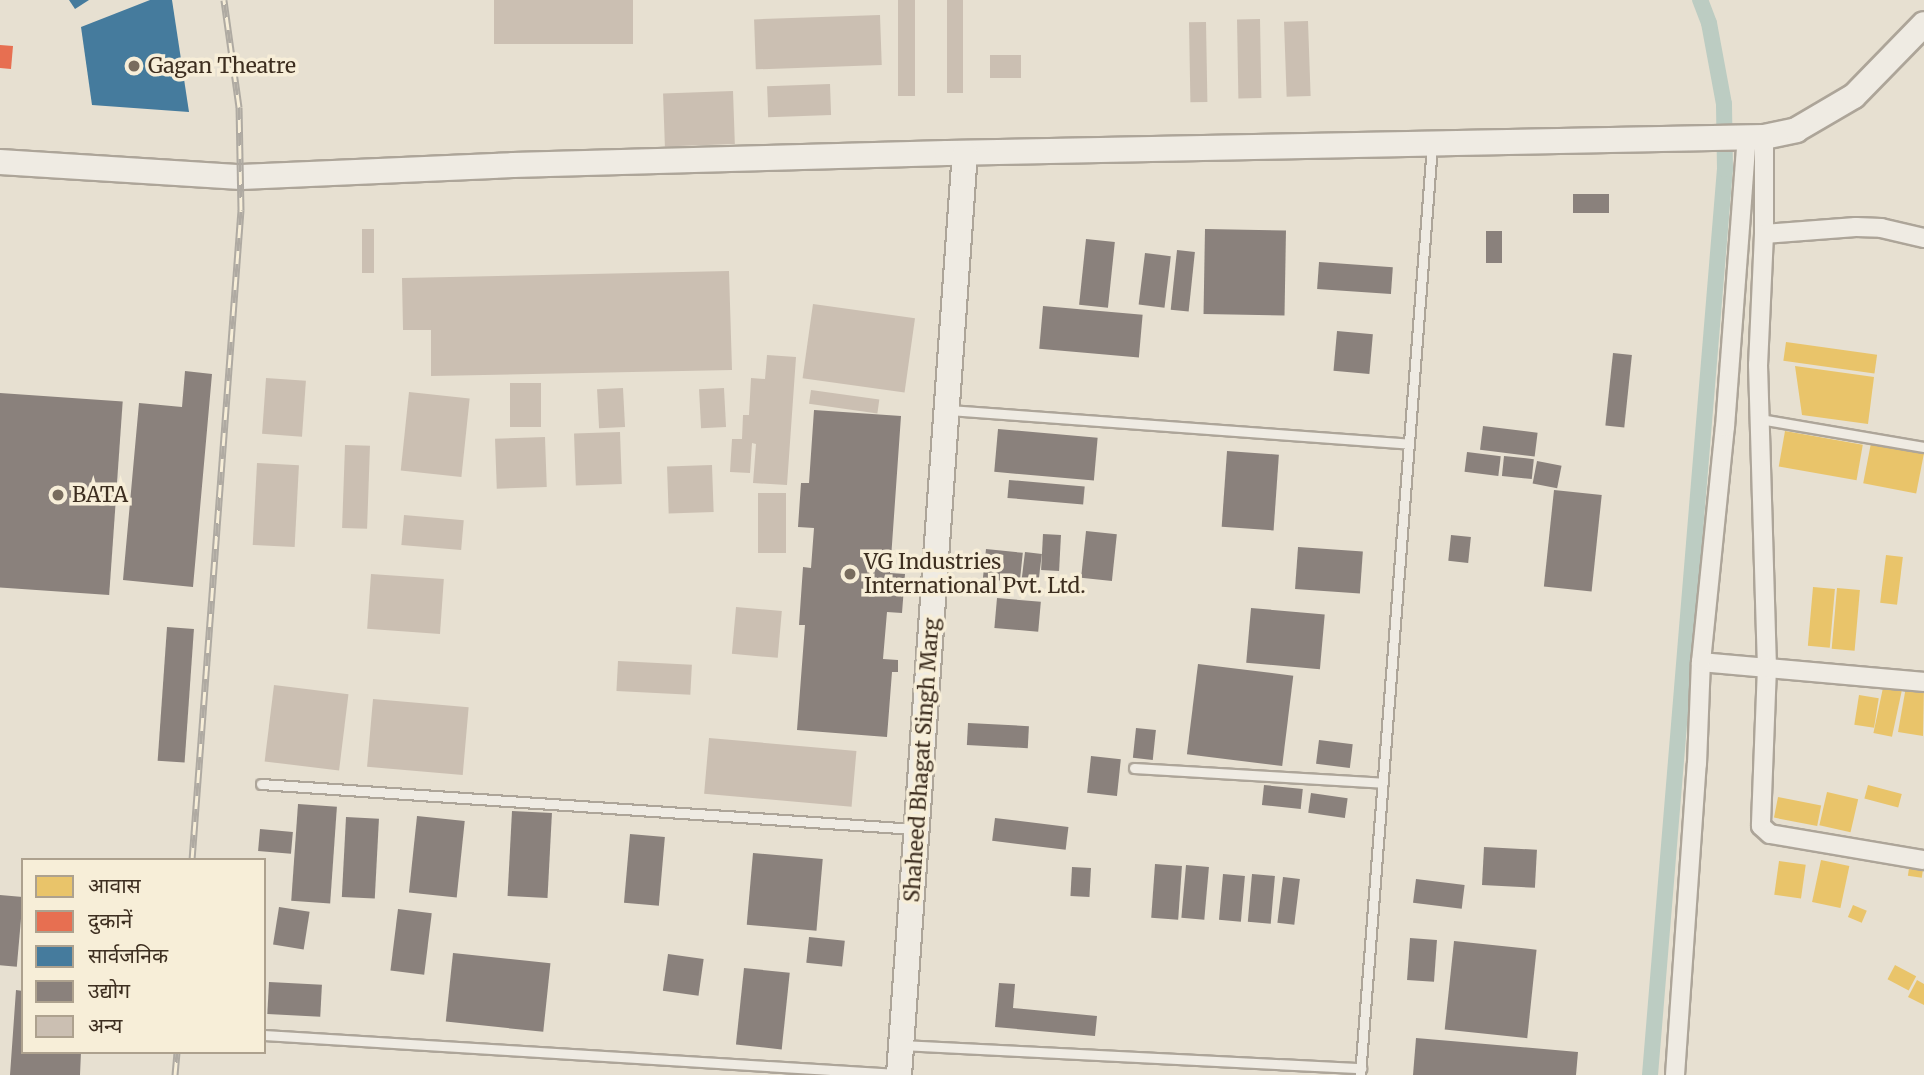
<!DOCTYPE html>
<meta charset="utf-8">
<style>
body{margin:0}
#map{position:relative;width:1924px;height:1075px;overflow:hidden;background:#e7e0d1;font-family:Merriweather,"Noto Sans Devanagari",serif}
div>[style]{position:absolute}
.homes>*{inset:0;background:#e9c46a;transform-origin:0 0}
.shops>*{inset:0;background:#e76f51}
.public>*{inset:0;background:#457b9d}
.industry>*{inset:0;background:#8a817c;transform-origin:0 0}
.canal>*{height:16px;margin:-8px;padding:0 8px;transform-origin:8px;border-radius:8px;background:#bcccc2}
.building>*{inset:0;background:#cbbfb2;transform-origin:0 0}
.roads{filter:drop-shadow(2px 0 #ada599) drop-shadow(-2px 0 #ada599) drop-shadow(0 2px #ada599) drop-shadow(0 -2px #ada599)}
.lane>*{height:9px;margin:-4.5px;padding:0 4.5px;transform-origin:4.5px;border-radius:4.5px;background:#efebe3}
.street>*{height:18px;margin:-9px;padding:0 9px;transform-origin:9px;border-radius:9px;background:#efebe3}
.secondary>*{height:24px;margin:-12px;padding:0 12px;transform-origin:12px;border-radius:12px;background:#efebe3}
.rail>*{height:7px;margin-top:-3.5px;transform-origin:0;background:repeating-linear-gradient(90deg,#f7eed8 0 13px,#afaaa2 0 26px);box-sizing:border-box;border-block:2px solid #afaaa2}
.dots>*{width:19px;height:19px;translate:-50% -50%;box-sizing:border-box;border:4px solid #f7eed8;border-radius:50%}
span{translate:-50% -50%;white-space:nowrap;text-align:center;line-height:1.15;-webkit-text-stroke:7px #f7eed8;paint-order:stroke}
.poi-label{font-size:21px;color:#3d2e20}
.left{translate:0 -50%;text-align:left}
.street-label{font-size:21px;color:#3d2e20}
.legend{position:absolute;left:21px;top:858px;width:245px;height:196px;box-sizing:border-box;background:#f7eed8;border:2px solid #ada18e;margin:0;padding:9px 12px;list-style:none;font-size:21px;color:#3d2e20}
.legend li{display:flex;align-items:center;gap:14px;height:35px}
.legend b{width:35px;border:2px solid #ada18e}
</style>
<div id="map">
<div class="homes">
<i style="left:1786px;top:342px;width:92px;height:19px;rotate:8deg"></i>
<i style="clip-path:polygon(1795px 366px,1874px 377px,1868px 424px,1802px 415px)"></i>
<i style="left:1785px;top:431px;width:79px;height:36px;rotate:10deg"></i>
<i style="left:1871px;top:443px;width:54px;height:41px;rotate:11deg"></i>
<i style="left:1886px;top:555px;width:17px;height:48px;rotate:7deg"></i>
<i style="left:1813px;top:587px;width:22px;height:59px;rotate:5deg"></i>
<i style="left:1837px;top:588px;width:23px;height:61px;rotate:5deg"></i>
<i style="clip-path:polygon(1907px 681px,1924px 684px,1923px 736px,1898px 732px)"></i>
<i style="left:1884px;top:683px;width:19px;height:51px;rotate:12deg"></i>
<i style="left:1859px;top:695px;width:20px;height:30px;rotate:9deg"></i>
<i style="left:1868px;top:785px;width:35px;height:14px;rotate:15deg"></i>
<i style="left:1827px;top:792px;width:32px;height:34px;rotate:13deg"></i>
<i style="left:1778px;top:797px;width:44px;height:21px;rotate:11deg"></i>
<i style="left:1821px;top:860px;width:29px;height:43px;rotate:12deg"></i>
<i style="left:1779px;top:861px;width:27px;height:34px;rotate:8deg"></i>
<i style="left:1910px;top:861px;width:14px;height:15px;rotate:8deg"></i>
<i style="left:1853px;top:905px;width:15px;height:13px;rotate:23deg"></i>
<i style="left:1895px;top:965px;width:24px;height:16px;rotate:28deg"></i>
<i style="clip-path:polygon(1917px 980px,1924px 984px,1924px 1005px,1908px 997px)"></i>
</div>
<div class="shops">
<i style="clip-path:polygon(0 45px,13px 46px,11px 69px,0 68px)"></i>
</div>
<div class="public">
<i style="clip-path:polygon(69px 0,89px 0,75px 9px)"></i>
<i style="clip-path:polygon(150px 0,172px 0,189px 112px,92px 105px,81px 27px)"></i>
</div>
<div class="industry">
<i style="left:1609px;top:194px;width:19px;height:36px;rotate:90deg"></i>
<i style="left:1205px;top:229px;width:81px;height:85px;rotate:1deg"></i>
<i style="left:1486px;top:231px;width:16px;height:32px"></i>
<i style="left:1086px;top:239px;width:29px;height:66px;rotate:6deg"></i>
<i style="left:1177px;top:250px;width:18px;height:60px;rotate:6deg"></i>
<i style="left:1145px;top:253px;width:26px;height:52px;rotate:7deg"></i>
<i style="left:1319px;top:262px;width:74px;height:27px;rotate:4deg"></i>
<i style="left:1043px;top:306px;width:100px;height:43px;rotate:5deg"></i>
<i style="left:1337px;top:331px;width:36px;height:40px;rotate:5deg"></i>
<i style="left:1613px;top:353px;width:19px;height:73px;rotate:6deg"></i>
<i style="clip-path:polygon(185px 371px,212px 374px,193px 587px,123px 580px,139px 403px,182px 407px)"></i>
<i style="left:0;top:393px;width:123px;height:194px;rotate:4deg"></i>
<i style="clip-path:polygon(814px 410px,901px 416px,890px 573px,905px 574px,902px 613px,887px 612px,883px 659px,898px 660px,898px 672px,892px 672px,887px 737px,797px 730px,805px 625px,799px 625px,803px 567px,811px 568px,814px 528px,798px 527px,801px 483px,809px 483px)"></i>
<i style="left:1483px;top:426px;width:55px;height:24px;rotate:7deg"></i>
<i style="left:998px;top:429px;width:100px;height:43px;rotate:5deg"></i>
<i style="left:1227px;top:451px;width:52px;height:76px;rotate:4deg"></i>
<i style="left:1467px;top:452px;width:34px;height:20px;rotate:7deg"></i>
<i style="left:1504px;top:456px;width:30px;height:20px;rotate:6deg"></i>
<i style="left:1537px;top:461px;width:25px;height:23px;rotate:11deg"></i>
<i style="left:1009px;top:480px;width:76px;height:18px;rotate:5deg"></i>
<i style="left:1554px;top:490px;width:48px;height:97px;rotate:6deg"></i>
<i style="left:1086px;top:531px;width:31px;height:47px;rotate:6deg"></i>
<i style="left:1043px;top:534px;width:18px;height:36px;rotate:3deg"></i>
<i style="left:1451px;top:535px;width:20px;height:26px;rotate:6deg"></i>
<i style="left:1298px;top:547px;width:65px;height:42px;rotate:4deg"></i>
<i style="left:986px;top:549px;width:37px;height:30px;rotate:6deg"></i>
<i style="left:1025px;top:552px;width:17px;height:31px;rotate:7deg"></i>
<i style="left:997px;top:598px;width:44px;height:30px;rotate:5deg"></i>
<i style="left:1251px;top:608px;width:74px;height:55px;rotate:5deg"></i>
<i style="left:167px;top:627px;width:27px;height:134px;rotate:4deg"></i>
<i style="left:1198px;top:664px;width:96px;height:91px;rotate:7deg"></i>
<i style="left:968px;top:723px;width:61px;height:22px;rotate:3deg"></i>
<i style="left:1136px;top:728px;width:20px;height:30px;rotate:6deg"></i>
<i style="left:1319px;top:740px;width:34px;height:24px;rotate:7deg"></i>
<i style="left:1091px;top:756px;width:30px;height:37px;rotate:6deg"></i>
<i style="left:1264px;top:785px;width:39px;height:20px;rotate:6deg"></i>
<i style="left:1311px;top:793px;width:37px;height:20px;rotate:8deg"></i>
<i style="left:298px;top:804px;width:39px;height:97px;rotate:4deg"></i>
<i style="left:512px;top:811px;width:40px;height:85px;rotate:3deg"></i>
<i style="left:417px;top:816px;width:48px;height:77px;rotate:6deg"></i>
<i style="left:346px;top:817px;width:33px;height:80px;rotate:3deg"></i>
<i style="left:995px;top:818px;width:74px;height:23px;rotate:7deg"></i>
<i style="left:260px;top:829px;width:33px;height:22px;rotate:5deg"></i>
<i style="left:630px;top:834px;width:35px;height:69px;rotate:5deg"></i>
<i style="left:1484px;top:847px;width:53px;height:38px;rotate:3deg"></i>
<i style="left:753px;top:853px;width:70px;height:72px;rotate:5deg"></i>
<i style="left:1155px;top:864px;width:27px;height:54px;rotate:4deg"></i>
<i style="left:1186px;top:865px;width:23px;height:53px;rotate:5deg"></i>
<i style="left:1072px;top:867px;width:19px;height:29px;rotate:3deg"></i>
<i style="left:1223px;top:874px;width:22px;height:46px;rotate:5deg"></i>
<i style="left:1252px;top:874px;width:23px;height:48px;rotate:5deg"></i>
<i style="left:1283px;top:877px;width:17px;height:46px;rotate:7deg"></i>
<i style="left:1416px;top:879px;width:49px;height:24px;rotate:7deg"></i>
<i style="left:0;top:895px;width:23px;height:70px;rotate:5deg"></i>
<i style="left:279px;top:907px;width:31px;height:38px;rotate:9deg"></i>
<i style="left:398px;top:909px;width:34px;height:62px;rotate:7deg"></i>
<i style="left:809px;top:937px;width:36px;height:26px;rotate:6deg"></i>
<i style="left:1410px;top:938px;width:27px;height:42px;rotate:4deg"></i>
<i style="left:1454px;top:941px;width:83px;height:89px;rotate:6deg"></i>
<i style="left:453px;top:953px;width:98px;height:69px;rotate:6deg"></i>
<i style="left:668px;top:954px;width:36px;height:37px;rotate:8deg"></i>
<i style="left:744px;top:968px;width:46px;height:77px;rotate:6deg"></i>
<i style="left:269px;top:982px;width:53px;height:32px;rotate:3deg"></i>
<i style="clip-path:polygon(999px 983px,1015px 984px,1013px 1008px,1097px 1016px,1095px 1036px,995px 1027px)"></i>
<i style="clip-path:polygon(16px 990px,23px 991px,23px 1052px,81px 1052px,80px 1075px,10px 1075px)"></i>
<i style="clip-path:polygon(1416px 1038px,1578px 1052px,1576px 1075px,1413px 1075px)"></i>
</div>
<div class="canal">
<i style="left:1650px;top:1075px;width:909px;rotate:-85.27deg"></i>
<i style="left:1725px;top:169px;width:65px;rotate:-90.9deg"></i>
<i style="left:1724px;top:104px;width:82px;rotate:-100.5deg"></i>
<i style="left:1709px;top:23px;width:25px;rotate:-111deg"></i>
</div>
<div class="building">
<i style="left:494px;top:0;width:139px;height:44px"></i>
<i style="left:898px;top:0;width:17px;height:96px"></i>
<i style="left:947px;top:0;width:16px;height:93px"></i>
<i style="left:880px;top:15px;width:50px;height:126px;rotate:88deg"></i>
<i style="left:1260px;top:19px;width:79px;height:23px;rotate:89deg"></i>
<i style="left:1308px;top:21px;width:75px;height:24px;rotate:88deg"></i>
<i style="left:1206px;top:22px;width:80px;height:17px;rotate:89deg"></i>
<i style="left:990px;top:55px;width:31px;height:23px"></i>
<i style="left:830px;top:84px;width:31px;height:63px;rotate:88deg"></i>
<i style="left:733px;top:91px;width:53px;height:70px;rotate:88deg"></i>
<i style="left:362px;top:229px;width:12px;height:44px"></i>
<i style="clip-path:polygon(729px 271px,732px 370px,431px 376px,431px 330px,403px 330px,402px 278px)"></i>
<i style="left:813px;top:304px;width:103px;height:75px;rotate:8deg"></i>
<i style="clip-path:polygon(767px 355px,796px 357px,787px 485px,753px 483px,756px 444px,752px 443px,750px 473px,730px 472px,732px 439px,742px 439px,743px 415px,749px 415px,751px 378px,765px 379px)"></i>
<i style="left:266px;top:378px;width:40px;height:56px;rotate:4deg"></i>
<i style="left:510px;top:383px;width:31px;height:44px"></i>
<i style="left:623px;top:388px;width:39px;height:26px;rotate:87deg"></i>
<i style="left:724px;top:388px;width:39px;height:25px;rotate:87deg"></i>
<i style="left:811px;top:390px;width:69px;height:14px;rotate:8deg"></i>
<i style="left:409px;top:392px;width:61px;height:79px;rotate:6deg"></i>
<i style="left:620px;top:432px;width:52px;height:46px;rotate:88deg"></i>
<i style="left:545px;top:437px;width:50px;height:50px;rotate:88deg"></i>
<i style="left:345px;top:445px;width:25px;height:83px;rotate:2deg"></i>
<i style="left:257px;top:463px;width:42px;height:82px;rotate:3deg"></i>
<i style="left:712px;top:465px;width:47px;height:45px;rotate:88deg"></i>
<i style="left:758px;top:493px;width:28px;height:60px"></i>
<i style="left:404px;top:515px;width:60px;height:30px;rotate:5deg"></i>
<i style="left:371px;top:574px;width:73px;height:55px;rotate:4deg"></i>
<i style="left:736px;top:607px;width:46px;height:47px;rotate:5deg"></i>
<i style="left:618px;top:661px;width:74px;height:30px;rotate:3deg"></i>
<i style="left:274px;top:685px;width:75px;height:77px;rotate:7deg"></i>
<i style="left:373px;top:699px;width:96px;height:68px;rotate:5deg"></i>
<i style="left:709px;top:738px;width:148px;height:56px;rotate:5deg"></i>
</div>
<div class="roads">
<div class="lane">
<i style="left:950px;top:410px;width:460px;rotate:4.2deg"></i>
<i style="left:1760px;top:419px;width:166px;rotate:9.7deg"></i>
<i style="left:1134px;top:768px;width:249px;rotate:3.4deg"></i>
<i style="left:261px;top:784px;width:656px;rotate:3.94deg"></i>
<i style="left:264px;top:1035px;width:634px;rotate:3.53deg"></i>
<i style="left:901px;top:1045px;width:461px;rotate:2.9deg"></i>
<i style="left:1360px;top:1075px;width:933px;rotate:-85.57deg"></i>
</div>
<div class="street">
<i style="left:1764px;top:137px;width:97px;rotate:90deg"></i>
<i style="left:1764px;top:234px;width:131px;rotate:92.6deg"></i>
<i style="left:1758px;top:365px;width:302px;rotate:88.3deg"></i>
<i style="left:1767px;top:667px;width:159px;rotate:92.2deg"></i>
<i style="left:1761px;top:826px;width:12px;rotate:42deg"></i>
<i style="left:1770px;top:834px;width:156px;rotate:9.6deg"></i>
<i style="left:1764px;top:234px;width:92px;rotate:-4.4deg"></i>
<i style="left:1856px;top:227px;width:25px;rotate:2deg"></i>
<i style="left:1881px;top:228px;width:44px;rotate:13.1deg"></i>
<i style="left:1701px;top:662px;width:224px;rotate:5.1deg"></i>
<i style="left:1675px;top:1075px;width:312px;rotate:-86deg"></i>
<i style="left:1697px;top:764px;width:102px;rotate:-87.8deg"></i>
<i style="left:1701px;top:662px;width:236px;rotate:-84.2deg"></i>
<i style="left:1725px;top:427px;width:291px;rotate:-85.7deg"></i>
</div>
<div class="secondary">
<i style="left:0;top:162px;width:241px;rotate:3.6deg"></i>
<i style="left:241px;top:177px;width:272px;rotate:-2.5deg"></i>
<i style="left:513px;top:165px;width:434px;rotate:-1.6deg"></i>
<i style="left:947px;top:153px;width:817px;rotate:-1.12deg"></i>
<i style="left:1764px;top:137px;width:33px;rotate:-12deg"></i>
<i style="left:1796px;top:130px;width:67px;rotate:-30.4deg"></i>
<i style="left:1854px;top:96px;width:100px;rotate:-45.8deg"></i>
<i style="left:899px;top:1075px;width:924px;rotate:-85.91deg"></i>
</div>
</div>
<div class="rail">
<i style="left:192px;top:860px;width:652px;rotate:-85.69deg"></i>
<i style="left:241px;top:210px;width:103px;rotate:-91.1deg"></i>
<i style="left:239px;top:107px;width:108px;rotate:-98deg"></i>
<i style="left:175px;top:1075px;width:23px;rotate:-85deg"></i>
</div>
<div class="dots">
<i style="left:134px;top:66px;background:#786c5e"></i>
<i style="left:58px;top:495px;background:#786c5e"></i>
<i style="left:850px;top:574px;background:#786c5e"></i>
</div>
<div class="poi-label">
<span class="left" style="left:148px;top:66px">Gagan Theatre</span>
<span class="left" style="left:72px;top:495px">BATA</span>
<span class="left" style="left:864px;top:574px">VG Industries<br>International Pvt. Ltd.</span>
</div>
<div class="street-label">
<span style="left:922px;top:760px;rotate:-86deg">Shaheed Bhagat Singh Marg</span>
</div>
<ul class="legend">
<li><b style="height:19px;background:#e9c46a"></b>आवास</li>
<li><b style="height:19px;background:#e76f51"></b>दुकानें</li>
<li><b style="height:19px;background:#457b9d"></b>सार्वजनिक</li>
<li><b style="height:19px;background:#8a817c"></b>उद्योग</li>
<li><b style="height:19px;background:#cbbfb2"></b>अन्य</li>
</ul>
</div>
